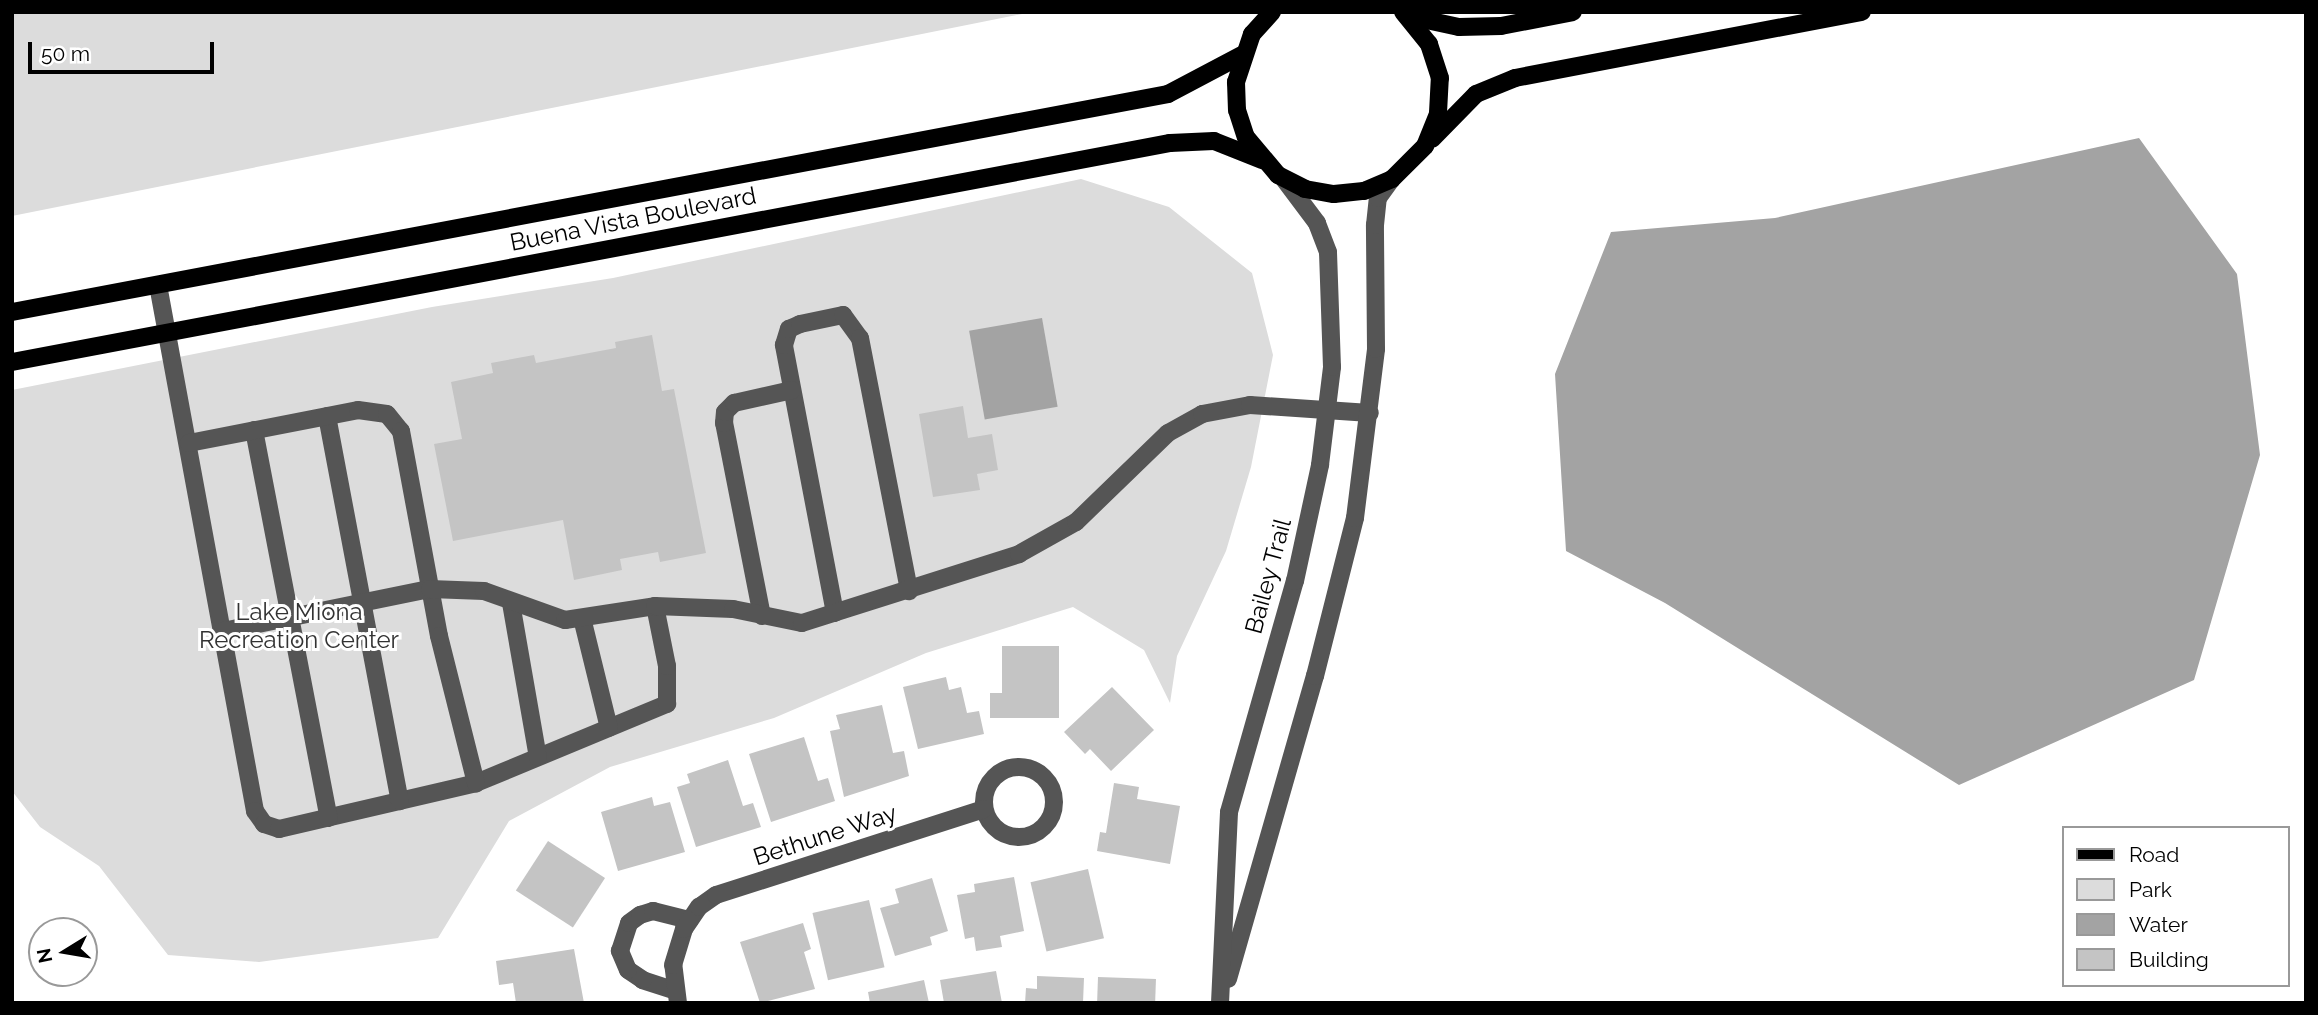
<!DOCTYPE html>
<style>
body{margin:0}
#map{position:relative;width:2318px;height:1015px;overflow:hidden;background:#fff;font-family:Raleway,sans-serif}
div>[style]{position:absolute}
.green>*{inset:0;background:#dcdcdc}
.water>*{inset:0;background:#a3a3a3;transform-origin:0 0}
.building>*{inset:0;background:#c4c4c4;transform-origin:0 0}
.minor>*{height:18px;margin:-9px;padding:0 9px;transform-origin:9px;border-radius:9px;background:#555}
.minor>.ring{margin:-9px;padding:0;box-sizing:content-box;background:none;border:18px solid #555;border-radius:50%}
.major>*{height:18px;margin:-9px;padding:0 9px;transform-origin:9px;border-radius:9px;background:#000}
span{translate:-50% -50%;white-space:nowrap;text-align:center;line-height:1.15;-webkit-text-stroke:6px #fff;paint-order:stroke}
.street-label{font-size:24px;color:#000}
.park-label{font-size:24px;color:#333}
.frame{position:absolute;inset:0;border:14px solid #000;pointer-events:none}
.legend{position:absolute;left:2062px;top:826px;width:228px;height:161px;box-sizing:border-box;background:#fff;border:2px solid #999;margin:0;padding:9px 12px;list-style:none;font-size:21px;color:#000}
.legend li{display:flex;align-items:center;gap:14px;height:35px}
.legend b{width:35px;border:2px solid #999}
.north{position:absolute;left:28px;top:917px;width:70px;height:70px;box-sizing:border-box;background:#fff;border:2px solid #999;border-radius:50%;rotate:259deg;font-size:19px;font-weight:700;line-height:28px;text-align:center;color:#000}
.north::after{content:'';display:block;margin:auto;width:24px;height:32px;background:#000;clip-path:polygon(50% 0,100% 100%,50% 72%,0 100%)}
.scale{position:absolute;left:28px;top:42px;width:186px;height:32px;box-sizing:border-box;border:4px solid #000;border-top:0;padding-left:9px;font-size:21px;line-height:24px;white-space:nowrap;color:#000;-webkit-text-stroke:5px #fff;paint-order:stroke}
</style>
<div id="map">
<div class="green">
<i style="clip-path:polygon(12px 12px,1032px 12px,12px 216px)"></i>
<i style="clip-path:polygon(1081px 179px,1169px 207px,1252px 273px,1273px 355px,1251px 467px,1226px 551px,1177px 656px,1170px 703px,1144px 650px,1073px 607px,926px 653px,774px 718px,610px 767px,509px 821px,438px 938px,259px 962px,168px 955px,99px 866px,40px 827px,12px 791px,12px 390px,432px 307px,613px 278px)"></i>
</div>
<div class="water">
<i style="clip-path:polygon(2139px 138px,2237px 274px,2260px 455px,2194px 680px,1959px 785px,1665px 603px,1566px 551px,1555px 374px,1611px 232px,1775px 218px)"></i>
<i style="left:1042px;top:318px;width:90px;height:74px;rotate:80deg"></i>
</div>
<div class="building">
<i style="clip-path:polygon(652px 335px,662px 391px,674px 389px,706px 553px,660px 562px,658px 552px,620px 559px,622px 570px,574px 580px,563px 520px,453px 541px,434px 444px,462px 439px,451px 382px,493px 373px,491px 363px,534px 355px,536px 363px,616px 348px,615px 342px)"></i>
<i style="clip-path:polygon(963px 406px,968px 438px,992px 434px,998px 470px,977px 474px,980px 490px,933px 497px,919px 414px)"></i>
<i style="clip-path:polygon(1002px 646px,1059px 646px,1059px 718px,990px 718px,990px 693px,1002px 693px)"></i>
<i style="clip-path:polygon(946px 677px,949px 690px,961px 687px,967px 713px,979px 711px,984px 734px,918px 749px,903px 687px)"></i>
<i style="clip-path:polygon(1112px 687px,1154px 730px,1111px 771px,1090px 749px,1085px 754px,1064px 732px)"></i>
<i style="clip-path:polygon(882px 705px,893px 753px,904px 751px,909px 776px,844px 797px,830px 731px,840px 729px,836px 715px)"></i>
<i style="clip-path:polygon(804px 737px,818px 781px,828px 778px,835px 801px,771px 822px,749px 754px)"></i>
<i style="clip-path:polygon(728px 760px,743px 806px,753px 803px,761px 827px,696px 847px,677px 787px,690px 783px,687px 774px)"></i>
<i style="clip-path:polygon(1114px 783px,1139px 787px,1137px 799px,1180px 806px,1170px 864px,1097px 851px,1100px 832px,1106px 833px)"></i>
<i style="clip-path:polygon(652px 797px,654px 806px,670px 802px,685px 852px,618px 871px,601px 812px)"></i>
<i style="left:548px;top:841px;width:68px;height:59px;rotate:33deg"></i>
<i style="left:1088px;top:869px;width:71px;height:59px;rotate:77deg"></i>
<i style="clip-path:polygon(1014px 877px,1024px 931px,1000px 936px,1002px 947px,976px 951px,974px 937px,965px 939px,957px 895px,975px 892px,974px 884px)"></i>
<i style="clip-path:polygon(932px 878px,948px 931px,930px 937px,932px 945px,895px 956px,880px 908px,899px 903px,895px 889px)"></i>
<i style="left:869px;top:900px;width:69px;height:58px;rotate:77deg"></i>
<i style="clip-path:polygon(803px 923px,811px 949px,804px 952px,815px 989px,760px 1003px,740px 942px)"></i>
<i style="clip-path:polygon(574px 949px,584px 1003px,516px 1003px,513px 983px,499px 985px,496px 961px)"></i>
<i style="clip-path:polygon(996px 971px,1002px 1003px,944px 1003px,940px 980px)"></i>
<i style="clip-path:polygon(1037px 976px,1084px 978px,1083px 1003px,1025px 1003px,1026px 988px,1037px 989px)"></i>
<i style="left:1098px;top:977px;width:58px;height:26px;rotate:2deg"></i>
<i style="clip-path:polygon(924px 980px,929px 1003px,870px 1003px,868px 992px)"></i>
</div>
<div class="minor">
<i style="left:158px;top:285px;width:535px;rotate:79.55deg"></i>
<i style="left:255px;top:811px;width:16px;rotate:55deg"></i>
<i style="left:264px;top:824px;width:16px;rotate:18deg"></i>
<i style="left:279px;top:829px;width:202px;rotate:-13.1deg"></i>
<i style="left:476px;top:783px;width:207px;rotate:-22.5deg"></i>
<i style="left:667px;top:704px;width:38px;rotate:-90deg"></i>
<i style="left:667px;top:666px;width:61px;rotate:-101.3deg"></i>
<i style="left:327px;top:416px;width:392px;rotate:79.3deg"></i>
<i style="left:254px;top:430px;width:395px;rotate:79.1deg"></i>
<i style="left:189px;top:443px;width:172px;rotate:-11deg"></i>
<i style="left:358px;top:410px;width:29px;rotate:8deg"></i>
<i style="left:387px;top:414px;width:22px;rotate:51deg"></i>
<i style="left:401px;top:431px;width:208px;rotate:79.5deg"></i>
<i style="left:439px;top:636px;width:152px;rotate:75.9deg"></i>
<i style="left:511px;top:603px;width:156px;rotate:80.1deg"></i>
<i style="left:835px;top:613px;width:273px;rotate:-100.8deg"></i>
<i style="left:784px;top:345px;width:17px;rotate:-73deg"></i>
<i style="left:789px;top:329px;width:12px;rotate:-24deg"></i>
<i style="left:800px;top:324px;width:44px;rotate:-11.8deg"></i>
<i style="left:843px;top:315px;width:29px;rotate:54deg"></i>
<i style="left:860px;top:338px;width:258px;rotate:79deg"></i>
<i style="left:762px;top:616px;width:197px;rotate:-101.1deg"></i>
<i style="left:724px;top:423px;width:11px;rotate:-85deg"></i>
<i style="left:725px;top:412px;width:13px;rotate:-45deg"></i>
<i style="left:734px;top:403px;width:59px;rotate:-12.6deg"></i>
<i style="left:582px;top:618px;width:113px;rotate:76.2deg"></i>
<i style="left:223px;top:631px;width:211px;rotate:-11.5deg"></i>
<i style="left:430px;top:589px;width:54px;rotate:2.1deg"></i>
<i style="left:484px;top:591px;width:86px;rotate:19.7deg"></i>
<i style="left:565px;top:620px;width:91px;rotate:-8.8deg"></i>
<i style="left:655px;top:606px;width:78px;rotate:2.2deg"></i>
<i style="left:733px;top:609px;width:70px;rotate:11.5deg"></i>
<i style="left:802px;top:623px;width:228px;rotate:-17.6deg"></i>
<i style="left:1019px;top:554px;width:65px;rotate:-29.3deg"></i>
<i style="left:1076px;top:522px;width:128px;rotate:-44.1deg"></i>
<i style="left:1168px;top:433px;width:39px;rotate:-29deg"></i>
<i style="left:1202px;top:414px;width:49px;rotate:-10.6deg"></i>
<i style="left:1250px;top:405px;width:120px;rotate:3.8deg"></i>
<i class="ring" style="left:984px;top:767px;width:52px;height:52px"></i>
<i style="left:1228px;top:979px;width:315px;rotate:-74deg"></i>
<i style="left:1315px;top:676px;width:163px;rotate:-75.8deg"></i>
<i style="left:1355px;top:518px;width:170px;rotate:-82.9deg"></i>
<i style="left:1376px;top:349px;width:124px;rotate:-90.5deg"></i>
<i style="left:1375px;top:225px;width:27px;rotate:-84deg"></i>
<i style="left:1378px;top:198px;width:24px;rotate:-54deg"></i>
<i style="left:673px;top:990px;width:32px;rotate:-162deg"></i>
<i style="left:643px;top:980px;width:18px;rotate:-146deg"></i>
<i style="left:628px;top:970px;width:21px;rotate:-113deg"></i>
<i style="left:620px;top:951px;width:29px;rotate:-72deg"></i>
<i style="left:629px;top:923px;width:14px;rotate:-36deg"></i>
<i style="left:640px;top:915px;width:14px;rotate:-17deg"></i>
<i style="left:653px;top:911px;width:38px;rotate:14deg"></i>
<i style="left:678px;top:1003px;width:38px;rotate:-97deg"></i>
<i style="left:673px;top:965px;width:38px;rotate:-73deg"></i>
<i style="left:684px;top:929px;width:27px;rotate:-56deg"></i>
<i style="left:699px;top:907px;width:21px;rotate:-35deg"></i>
<i style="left:716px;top:895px;width:281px;rotate:-17.8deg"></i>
<i style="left:1220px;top:1003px;width:191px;rotate:-87.3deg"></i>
<i style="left:1229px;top:812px;width:240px;rotate:-74.1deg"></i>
<i style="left:1295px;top:581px;width:119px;rotate:-77.8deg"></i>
<i style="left:1320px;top:465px;width:99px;rotate:-83deg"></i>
<i style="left:1332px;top:367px;width:115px;rotate:-92deg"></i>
<i style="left:1328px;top:252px;width:31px;rotate:-111deg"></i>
<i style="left:1317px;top:223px;width:55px;rotate:-126.9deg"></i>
</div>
<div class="major">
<i style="left:1272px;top:12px;width:30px;rotate:132deg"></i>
<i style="left:1252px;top:34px;width:51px;rotate:108.4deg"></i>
<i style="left:1236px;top:82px;width:28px;rotate:88deg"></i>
<i style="left:1237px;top:110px;width:28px;rotate:72deg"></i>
<i style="left:1246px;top:137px;width:50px;rotate:49.9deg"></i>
<i style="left:1278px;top:175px;width:30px;rotate:27deg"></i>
<i style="left:1305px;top:189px;width:29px;rotate:10deg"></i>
<i style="left:1334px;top:194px;width:30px;rotate:-6deg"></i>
<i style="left:1364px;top:191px;width:30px;rotate:-23deg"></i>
<i style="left:1392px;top:179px;width:47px;rotate:-45deg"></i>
<i style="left:1425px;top:146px;width:35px;rotate:-68deg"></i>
<i style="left:1438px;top:113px;width:35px;rotate:-87deg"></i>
<i style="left:1440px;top:78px;width:36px;rotate:-108deg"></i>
<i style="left:1429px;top:44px;width:41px;rotate:-129.1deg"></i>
<i style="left:1408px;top:16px;width:52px;rotate:12.2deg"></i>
<i style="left:1459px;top:27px;width:42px;rotate:-1.4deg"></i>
<i style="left:1501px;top:26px;width:73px;rotate:-11deg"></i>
<i style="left:1432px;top:139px;width:63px;rotate:-45.6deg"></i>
<i style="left:1476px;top:94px;width:42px;rotate:-22.3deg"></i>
<i style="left:1515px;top:78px;width:353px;rotate:-10.8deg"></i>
<i style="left:12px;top:312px;width:1176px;rotate:-10.68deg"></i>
<i style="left:1168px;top:94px;width:84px;rotate:-27.8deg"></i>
<i style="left:12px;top:362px;width:1179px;rotate:-10.71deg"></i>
<i style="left:1170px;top:143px;width:44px;rotate:-2.6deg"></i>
<i style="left:1214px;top:141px;width:52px;rotate:21.6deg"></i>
</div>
<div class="street-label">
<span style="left:633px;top:219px;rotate:-11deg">Buena Vista Boulevard</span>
<span style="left:1268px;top:576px;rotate:-75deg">Bailey Trail</span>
<span style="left:825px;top:835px;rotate:-18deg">Bethune Way</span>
</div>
<div class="park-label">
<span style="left:299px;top:626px">Lake Miona<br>Recreation Center</span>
</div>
<div class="frame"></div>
<ul class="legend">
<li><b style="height:9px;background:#000"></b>Road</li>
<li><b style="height:19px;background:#dcdcdc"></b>Park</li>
<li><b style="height:19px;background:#a3a3a3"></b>Water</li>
<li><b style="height:19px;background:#c4c4c4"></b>Building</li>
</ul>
<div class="north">N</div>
<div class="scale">50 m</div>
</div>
